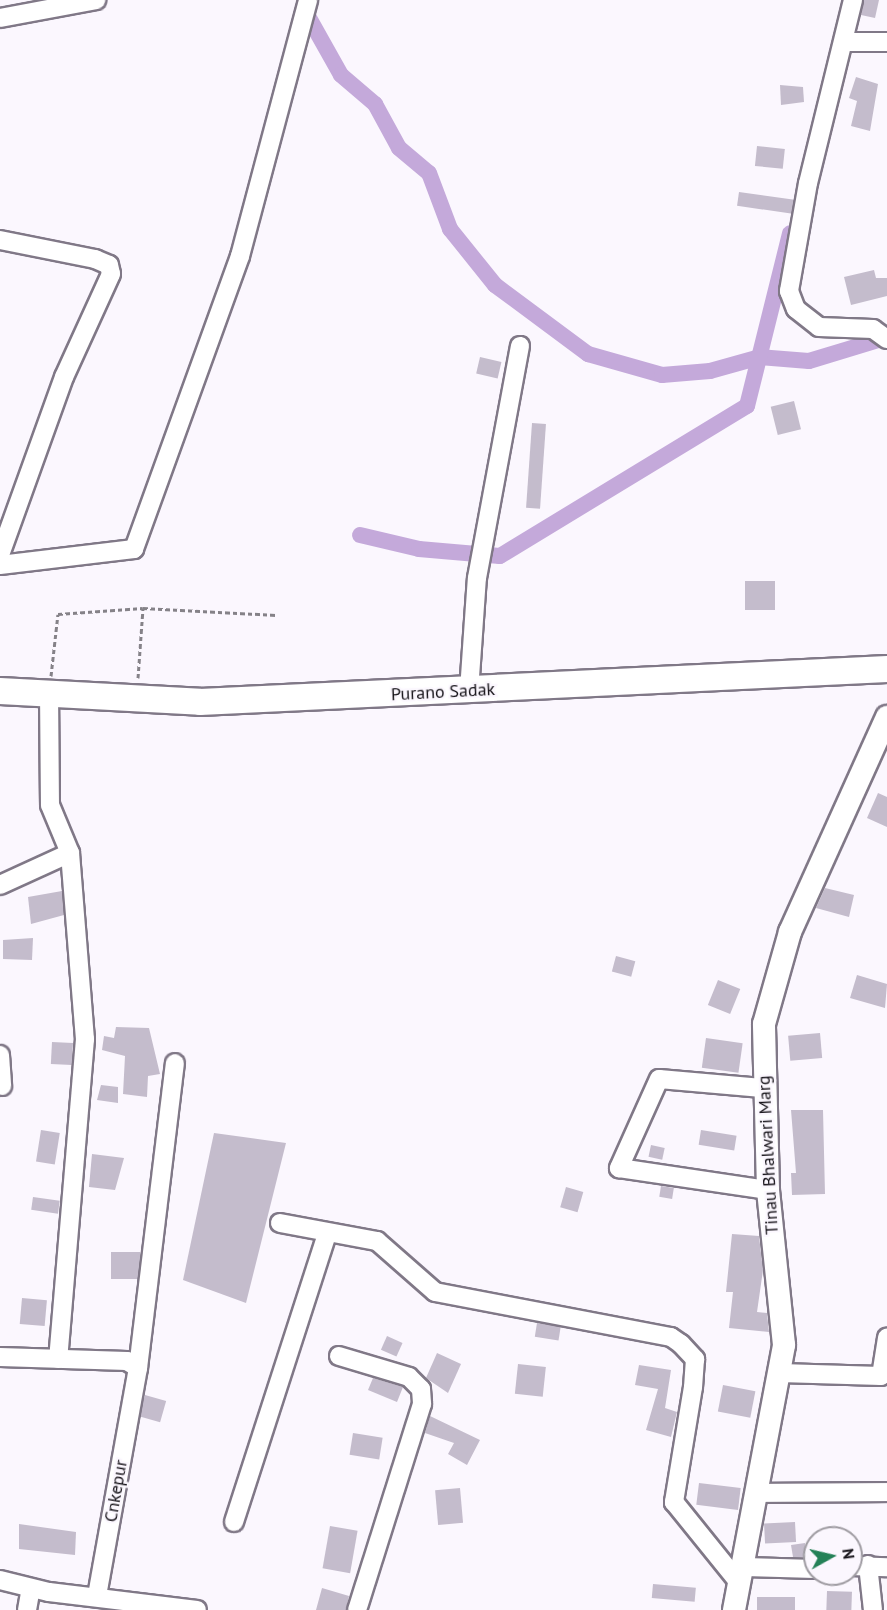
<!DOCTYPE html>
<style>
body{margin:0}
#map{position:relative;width:887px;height:1610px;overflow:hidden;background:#fbf7fe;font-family:"PT Sans",sans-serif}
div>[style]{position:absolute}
.canal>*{height:16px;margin:-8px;padding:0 8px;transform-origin:8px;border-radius:8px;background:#c4a9da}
.building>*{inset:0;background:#c4bccc;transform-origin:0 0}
.path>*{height:3px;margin-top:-1.5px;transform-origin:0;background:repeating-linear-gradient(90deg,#858288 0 4.5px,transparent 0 7.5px)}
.roads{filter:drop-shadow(2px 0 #807887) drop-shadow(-2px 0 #807887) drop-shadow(0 2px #807887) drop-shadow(0 -2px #807887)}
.minor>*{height:18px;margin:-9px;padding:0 9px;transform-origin:9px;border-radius:9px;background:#fff}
.tertiary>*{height:22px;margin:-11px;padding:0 11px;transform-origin:11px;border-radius:11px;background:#fff}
.secondary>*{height:26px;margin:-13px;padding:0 13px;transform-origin:13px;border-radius:13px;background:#fff}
span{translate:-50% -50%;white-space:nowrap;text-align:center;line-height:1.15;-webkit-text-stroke:4.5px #fbf7fe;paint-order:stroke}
.street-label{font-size:18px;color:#161319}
.north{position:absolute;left:803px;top:1526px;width:60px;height:60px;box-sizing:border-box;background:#fbf7fe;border:2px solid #9f9ca2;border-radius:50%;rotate:82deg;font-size:16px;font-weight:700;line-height:24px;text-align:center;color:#161319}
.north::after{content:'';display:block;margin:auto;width:21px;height:27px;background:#248157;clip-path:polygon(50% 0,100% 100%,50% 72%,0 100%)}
</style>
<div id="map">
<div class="canal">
<i style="left:309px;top:18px;width:65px;rotate:60.7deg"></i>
<i style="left:341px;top:75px;width:45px;rotate:40.5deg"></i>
<i style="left:375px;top:104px;width:50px;rotate:61.4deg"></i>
<i style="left:399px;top:148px;width:39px;rotate:40deg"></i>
<i style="left:429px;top:173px;width:60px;rotate:69.4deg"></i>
<i style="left:450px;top:229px;width:72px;rotate:51.2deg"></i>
<i style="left:495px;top:285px;width:116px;rotate:36.6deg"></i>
<i style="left:588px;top:354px;width:77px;rotate:15.8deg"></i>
<i style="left:662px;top:375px;width:48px;rotate:-4.8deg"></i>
<i style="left:710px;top:371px;width:52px;rotate:-15.6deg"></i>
<i style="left:760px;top:357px;width:49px;rotate:4.7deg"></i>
<i style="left:809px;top:361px;width:72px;rotate:-16.9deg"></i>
<i style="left:360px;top:535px;width:61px;rotate:13.3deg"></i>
<i style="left:419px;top:549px;width:81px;rotate:4.9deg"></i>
<i style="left:500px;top:556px;width:289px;rotate:-31.3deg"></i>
<i style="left:747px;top:406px;width:178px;rotate:-76deg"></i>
</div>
<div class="building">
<i style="clip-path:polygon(864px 0,879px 0,875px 18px,861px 15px)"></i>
<i style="clip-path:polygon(856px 77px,878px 84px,870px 131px,851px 126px,857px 101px,849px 98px)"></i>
<i style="clip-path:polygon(780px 85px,803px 87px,804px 102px,781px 105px)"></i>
<i style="left:757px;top:146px;width:28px;height:20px;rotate:6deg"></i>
<i style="left:739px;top:192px;width:56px;height:14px;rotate:8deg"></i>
<i style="clip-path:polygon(874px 270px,876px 278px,887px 278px,887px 296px,851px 305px,844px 277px)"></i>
<i style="left:480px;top:357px;width:22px;height:17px;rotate:13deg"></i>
<i style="left:794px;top:401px;width:29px;height:24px;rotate:76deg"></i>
<i style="left:532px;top:423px;width:14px;height:85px;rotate:4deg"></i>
<i style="left:745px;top:581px;width:30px;height:29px"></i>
<i style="clip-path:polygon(878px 793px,887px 797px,887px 827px,867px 818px)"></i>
<i style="clip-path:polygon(825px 888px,854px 895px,849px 917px,816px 908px)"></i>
<i style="clip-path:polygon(62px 891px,64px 915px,31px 924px,28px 897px)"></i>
<i style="clip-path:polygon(33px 938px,32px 960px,3px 959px,3px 940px)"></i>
<i style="left:616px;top:956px;width:20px;height:16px;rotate:15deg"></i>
<i style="clip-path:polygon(857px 975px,887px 984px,885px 1008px,850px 998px)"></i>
<i style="left:718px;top:980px;width:24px;height:27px;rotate:22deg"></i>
<i style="clip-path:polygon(116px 1027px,149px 1028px,160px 1074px,148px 1076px,147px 1097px,123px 1094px,125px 1056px,102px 1050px,104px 1036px,114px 1038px)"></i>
<i style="left:820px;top:1033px;width:25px;height:32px;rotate:85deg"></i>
<i style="left:706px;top:1038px;width:37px;height:30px;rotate:8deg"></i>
<i style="left:52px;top:1042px;width:21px;height:22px;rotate:3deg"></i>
<i style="clip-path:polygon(101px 1085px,118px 1087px,118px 1103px,97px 1100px)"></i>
<i style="clip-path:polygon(791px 1110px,823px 1110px,825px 1194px,792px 1195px,791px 1173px,796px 1173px)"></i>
<i style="left:41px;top:1130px;width:19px;height:32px;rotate:9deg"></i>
<i style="left:701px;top:1130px;width:36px;height:15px;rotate:9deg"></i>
<i style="clip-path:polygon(214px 1133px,286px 1143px,246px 1303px,183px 1280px)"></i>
<i style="left:651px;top:1145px;width:14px;height:12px;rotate:12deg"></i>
<i style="clip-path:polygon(92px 1154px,124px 1158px,115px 1190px,89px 1187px)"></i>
<i style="left:661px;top:1186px;width:13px;height:11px;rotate:9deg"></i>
<i style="left:566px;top:1187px;width:18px;height:21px;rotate:16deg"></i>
<i style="left:33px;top:1197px;width:27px;height:13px;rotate:8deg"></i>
<i style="clip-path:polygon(732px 1234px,759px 1236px,763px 1270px,757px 1312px,767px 1313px,769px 1332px,729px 1328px,733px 1292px,726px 1292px)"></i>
<i style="left:111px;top:1252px;width:29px;height:27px"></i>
<i style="left:22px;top:1298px;width:25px;height:26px;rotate:5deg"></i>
<i style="left:537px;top:1323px;width:24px;height:14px;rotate:9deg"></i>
<i style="left:387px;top:1336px;width:17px;height:15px;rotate:24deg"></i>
<i style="clip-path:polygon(437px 1353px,461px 1364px,448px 1393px,426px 1378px)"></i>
<i style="left:518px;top:1364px;width:28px;height:30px;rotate:6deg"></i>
<i style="clip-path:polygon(639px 1365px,671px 1370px,665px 1408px,677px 1412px,671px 1437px,646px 1430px,658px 1389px,635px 1385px)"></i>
<i style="clip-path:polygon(373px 1378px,403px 1387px,397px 1402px,368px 1390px)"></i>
<i style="left:723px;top:1385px;width:33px;height:27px;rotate:11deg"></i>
<i style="left:145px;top:1395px;width:22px;height:22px;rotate:16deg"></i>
<i style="clip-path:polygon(430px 1416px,480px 1440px,467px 1465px,448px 1454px,454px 1443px,425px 1433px)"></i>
<i style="left:353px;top:1433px;width:30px;height:22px;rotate:9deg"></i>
<i style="left:699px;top:1483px;width:42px;height:22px;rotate:7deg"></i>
<i style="left:460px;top:1488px;width:35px;height:25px;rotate:85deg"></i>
<i style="left:795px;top:1522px;width:20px;height:31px;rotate:87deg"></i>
<i style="clip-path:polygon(19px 1524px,76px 1532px,75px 1555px,19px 1549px)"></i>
<i style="left:330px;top:1526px;width:28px;height:43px;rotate:10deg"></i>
<i style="clip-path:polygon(805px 1543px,806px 1557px,793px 1557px,791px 1545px)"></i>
<i style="left:653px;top:1584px;width:43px;height:14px;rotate:5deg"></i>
<i style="clip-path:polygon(322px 1588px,349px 1596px,346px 1610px,316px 1610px)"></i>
<i style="left:827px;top:1591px;width:25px;height:19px;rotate:2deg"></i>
<i style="left:795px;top:1597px;width:13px;height:38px;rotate:90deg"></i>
</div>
<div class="path">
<i style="left:51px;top:676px;width:62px;rotate:-83.6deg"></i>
<i style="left:58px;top:614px;width:85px;rotate:-4deg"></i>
<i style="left:143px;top:608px;width:133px;rotate:3deg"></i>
<i style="left:138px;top:678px;width:70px;rotate:-85.9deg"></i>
</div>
<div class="roads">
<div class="minor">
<i style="left:853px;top:0;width:188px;rotate:103.8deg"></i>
<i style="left:808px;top:183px;width:110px;rotate:100deg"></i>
<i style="left:789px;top:291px;width:19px;rotate:69deg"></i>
<i style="left:796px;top:309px;width:29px;rotate:38deg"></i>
<i style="left:819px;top:327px;width:54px;rotate:2.1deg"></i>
<i style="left:873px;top:329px;width:17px;rotate:36deg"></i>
<i style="left:0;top:18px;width:98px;rotate:-10.6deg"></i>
<i style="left:845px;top:42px;width:42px"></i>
<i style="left:0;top:240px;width:97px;rotate:11.3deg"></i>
<i style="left:95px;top:259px;width:15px;rotate:23deg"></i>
<i style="left:109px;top:265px;width:9px;rotate:77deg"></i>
<i style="left:111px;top:274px;width:113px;rotate:114.5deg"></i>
<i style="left:64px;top:377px;width:189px;rotate:109.8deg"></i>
<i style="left:0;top:565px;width:135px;rotate:-6.8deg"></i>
<i style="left:134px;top:549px;width:312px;rotate:-70.1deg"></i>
<i style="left:240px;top:256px;width:265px;rotate:-75.1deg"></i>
<i style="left:49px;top:691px;width:114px;rotate:89.5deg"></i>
<i style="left:50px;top:805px;width:52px;rotate:67.4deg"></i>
<i style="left:70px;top:853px;width:187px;rotate:85.4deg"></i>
<i style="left:85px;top:1039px;width:321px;rotate:94.8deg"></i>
<i style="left:469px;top:691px;width:113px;rotate:-86deg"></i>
<i style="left:477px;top:578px;width:236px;rotate:-79.5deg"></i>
<i style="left:0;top:885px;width:77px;rotate:-24.6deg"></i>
<i style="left:0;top:1055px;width:31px;rotate:86deg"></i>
<i style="left:762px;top:1088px;width:103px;rotate:-175deg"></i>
<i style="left:659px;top:1079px;width:98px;rotate:114.2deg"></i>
<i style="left:619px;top:1168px;width:151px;rotate:8.4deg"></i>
<i style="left:280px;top:1223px;width:99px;rotate:10.5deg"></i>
<i style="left:377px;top:1241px;width:77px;rotate:41.3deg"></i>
<i style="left:435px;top:1292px;width:240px;rotate:10.8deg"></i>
<i style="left:671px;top:1337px;width:12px;rotate:35deg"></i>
<i style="left:681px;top:1344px;width:21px;rotate:47deg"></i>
<i style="left:695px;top:1359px;width:28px;rotate:94deg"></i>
<i style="left:693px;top:1387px;width:117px;rotate:99.4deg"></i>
<i style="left:674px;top:1502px;width:100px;rotate:51.1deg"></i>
<i style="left:339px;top:1356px;width:73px;rotate:16.7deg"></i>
<i style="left:409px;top:1377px;width:17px;rotate:45deg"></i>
<i style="left:421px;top:1389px;width:15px;rotate:86deg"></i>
<i style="left:422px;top:1404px;width:216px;rotate:107.5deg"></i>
<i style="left:0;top:1357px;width:127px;rotate:1.8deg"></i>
<i style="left:127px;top:1361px;width:13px;rotate:32deg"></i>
<i style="left:138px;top:1368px;width:231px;rotate:100.2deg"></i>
<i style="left:138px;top:1368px;width:307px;rotate:-83.1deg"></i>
<i style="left:780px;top:1373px;width:101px;rotate:1.7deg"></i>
<i style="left:881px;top:1376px;width:39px;rotate:-81deg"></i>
<i style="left:757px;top:1493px;width:130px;rotate:-0.4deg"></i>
<i style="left:234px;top:1522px;width:303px;rotate:-72.1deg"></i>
<i style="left:868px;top:1565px;width:45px;rotate:83.7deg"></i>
<i style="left:851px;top:1566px;width:36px;rotate:2deg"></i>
<i style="left:745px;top:1567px;width:70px;rotate:1.6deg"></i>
<i style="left:0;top:1580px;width:50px;rotate:13.8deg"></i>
<i style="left:49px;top:1592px;width:149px;rotate:6.9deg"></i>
<i style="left:27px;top:1610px;width:22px;rotate:-80deg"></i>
</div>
<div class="tertiary">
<i style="left:734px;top:1610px;width:270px;rotate:-79.3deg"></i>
<i style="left:784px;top:1345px;width:156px;rotate:-95.9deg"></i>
<i style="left:768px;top:1190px;width:166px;rotate:-91.4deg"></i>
<i style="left:764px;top:1024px;width:96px;rotate:-74.2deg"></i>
<i style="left:790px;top:932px;width:236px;rotate:-65.7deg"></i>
</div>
<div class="secondary">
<i style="left:0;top:691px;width:200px;rotate:3.1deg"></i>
<i style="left:200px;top:702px;width:688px;rotate:-2.75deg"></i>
</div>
</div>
<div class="street-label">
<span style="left:443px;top:692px;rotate:-3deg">Purano Sadak</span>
<span style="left:768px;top:1155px;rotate:-93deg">Tinau Bhalwari Marg</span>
<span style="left:116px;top:1491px;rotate:-80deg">Cnkepur</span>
</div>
<div class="north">N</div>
</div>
